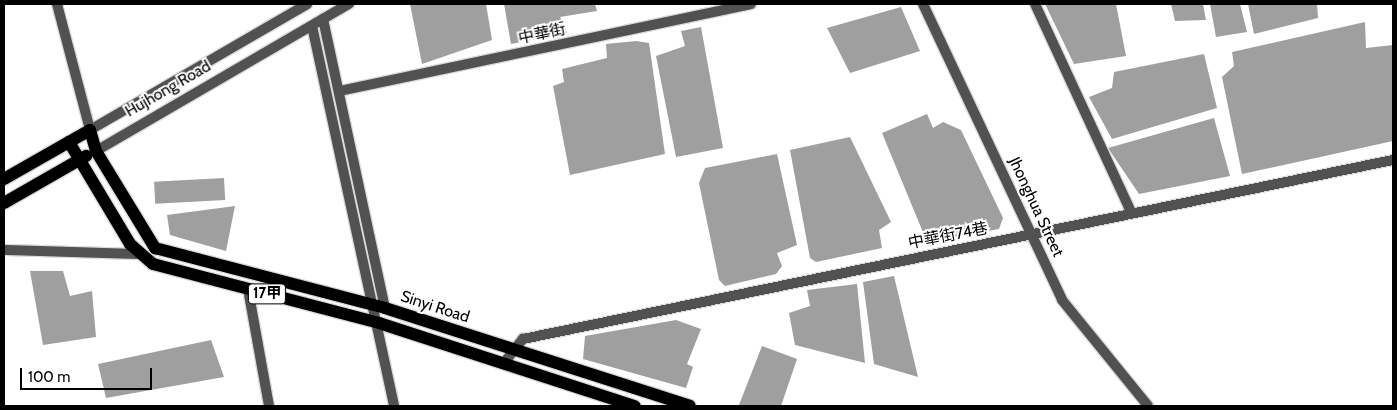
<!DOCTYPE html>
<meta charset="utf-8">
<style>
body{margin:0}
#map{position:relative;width:1397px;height:410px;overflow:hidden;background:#fff;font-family:Cabin,"Noto Sans TC",sans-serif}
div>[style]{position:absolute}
.water>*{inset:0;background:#9f9f9f;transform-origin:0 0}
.stream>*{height:2.5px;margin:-1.25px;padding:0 1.25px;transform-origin:1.25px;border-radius:1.25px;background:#9f9f9f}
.roads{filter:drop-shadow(1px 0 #dbdbdb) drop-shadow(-1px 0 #dbdbdb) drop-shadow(0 1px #dbdbdb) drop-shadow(0 -1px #dbdbdb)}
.minor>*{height:10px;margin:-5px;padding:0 5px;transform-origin:5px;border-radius:5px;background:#515151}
.tertiary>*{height:10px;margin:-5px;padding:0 5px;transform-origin:5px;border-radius:5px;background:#515151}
.primary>*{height:12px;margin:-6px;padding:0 6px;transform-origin:6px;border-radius:6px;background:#000}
span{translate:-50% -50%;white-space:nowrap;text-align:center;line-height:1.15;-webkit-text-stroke:4px #fff;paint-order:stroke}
.shield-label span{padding:1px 4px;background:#fff;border:1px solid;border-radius:4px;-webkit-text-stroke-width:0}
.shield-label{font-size:15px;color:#000;font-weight:700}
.street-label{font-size:16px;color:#000}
.frame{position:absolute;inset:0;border:5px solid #000;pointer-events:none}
.scale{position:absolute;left:20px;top:368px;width:132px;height:22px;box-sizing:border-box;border:2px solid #000;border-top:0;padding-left:6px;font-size:15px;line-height:18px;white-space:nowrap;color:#000;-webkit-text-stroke:4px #fff;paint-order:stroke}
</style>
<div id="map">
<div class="water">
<i style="clip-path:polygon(410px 4px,486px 4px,492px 40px,422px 64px)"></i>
<i style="clip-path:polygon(504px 4px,595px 4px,597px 11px,560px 17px,567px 33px,511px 44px)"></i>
<i style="clip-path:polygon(1045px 4px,1116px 4px,1126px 56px,1074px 64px)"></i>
<i style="clip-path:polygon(1171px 4px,1203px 4px,1206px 20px,1175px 21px)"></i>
<i style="clip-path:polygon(1210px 4px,1240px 4px,1247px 32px,1216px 37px)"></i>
<i style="clip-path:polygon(1248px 4px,1317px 4px,1318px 18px,1254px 34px)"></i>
<i style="clip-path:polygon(901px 7px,920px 51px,850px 73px,827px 28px)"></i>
<i style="clip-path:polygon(1365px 22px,1366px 48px,1393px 45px,1393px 141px,1242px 174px,1222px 77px,1234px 66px,1232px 52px)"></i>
<i style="clip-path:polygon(701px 27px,723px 148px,676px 157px,656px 56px,685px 46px,681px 31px)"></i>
<i style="clip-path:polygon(636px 41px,649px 43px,665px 154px,570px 175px,553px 86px,564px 82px,562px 69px,607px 58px,606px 44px)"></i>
<i style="clip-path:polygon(1204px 54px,1217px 108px,1112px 139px,1089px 97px,1112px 88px,1114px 72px)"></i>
<i style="clip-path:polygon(927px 114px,933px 128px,943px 122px,961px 130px,1003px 218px,999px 229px,927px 242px,882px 133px)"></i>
<i style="clip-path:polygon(1214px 118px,1230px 176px,1139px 194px,1108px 148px)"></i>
<i style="clip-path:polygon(850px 137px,891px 222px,879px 230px,882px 248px,816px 262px,810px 258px,790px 150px)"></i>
<i style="clip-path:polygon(777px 154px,797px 245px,777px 253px,782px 266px,776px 274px,725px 286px,719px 280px,699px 183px,705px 168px)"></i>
<i style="left:224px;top:178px;width:22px;height:70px;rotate:87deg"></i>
<i style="clip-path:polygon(235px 206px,226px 251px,170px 235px,167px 215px)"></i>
<i style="clip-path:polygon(30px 271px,63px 271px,70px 296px,92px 291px,96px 337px,43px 345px)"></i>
<i style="clip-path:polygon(894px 276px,918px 377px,874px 364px,863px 282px)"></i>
<i style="clip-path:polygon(857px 284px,865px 363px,795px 345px,789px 313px,810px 306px,807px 290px)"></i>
<i style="clip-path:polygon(676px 320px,701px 329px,687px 364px,693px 367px,686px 388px,583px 359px,585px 336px)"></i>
<i style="clip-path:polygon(211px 340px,224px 377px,106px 398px,98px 364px)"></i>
<i style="clip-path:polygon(762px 346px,797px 359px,781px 406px,739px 405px)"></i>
</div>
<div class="stream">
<i style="left:319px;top:30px;width:278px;rotate:78deg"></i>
</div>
<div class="roads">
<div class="minor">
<i style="left:57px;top:4px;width:130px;rotate:75.3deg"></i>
<i style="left:1035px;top:4px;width:229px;rotate:65.2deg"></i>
<i style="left:323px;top:19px;width:296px;rotate:77.9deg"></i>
<i style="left:312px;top:26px;width:389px;rotate:77.8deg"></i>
<i style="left:339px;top:91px;width:421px;rotate:-11.9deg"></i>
<i style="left:4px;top:250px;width:136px;rotate:1.7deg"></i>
<i style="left:248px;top:289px;width:119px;rotate:79.8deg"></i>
</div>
<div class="tertiary">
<i style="left:923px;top:4px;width:327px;rotate:64.8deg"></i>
<i style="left:1062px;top:300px;width:136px;rotate:50.9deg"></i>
<i style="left:90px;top:130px;width:251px;rotate:-30.1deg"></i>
<i style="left:96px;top:151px;width:293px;rotate:-30.2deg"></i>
<i style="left:504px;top:363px;width:31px;rotate:-52deg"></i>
<i style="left:523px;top:339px;width:888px;rotate:-11.63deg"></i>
</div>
<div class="primary">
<i style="left:69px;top:142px;width:119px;rotate:59.1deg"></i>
<i style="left:130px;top:244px;width:30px;rotate:41deg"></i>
<i style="left:153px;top:264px;width:234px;rotate:14.6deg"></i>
<i style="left:379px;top:323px;width:269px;rotate:18deg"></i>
<i style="left:4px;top:179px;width:99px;rotate:-29.7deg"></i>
<i style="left:90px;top:130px;width:22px;rotate:74deg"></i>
<i style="left:96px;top:151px;width:114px;rotate:58.7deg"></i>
<i style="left:155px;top:248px;width:238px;rotate:14.6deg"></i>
<i style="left:385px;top:308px;width:320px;rotate:17.8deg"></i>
<i style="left:4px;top:203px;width:95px;rotate:-29.8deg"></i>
</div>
</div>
<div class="shield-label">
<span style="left:267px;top:294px">17甲</span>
</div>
<div class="street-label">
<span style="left:542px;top:34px;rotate:-12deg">中華街</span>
<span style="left:168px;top:89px;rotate:-30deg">Hujhong Road</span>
<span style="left:1036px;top:207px;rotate:65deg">Jhonghua Street</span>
<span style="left:948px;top:236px;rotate:-11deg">中華街74巷</span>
<span style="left:435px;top:307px;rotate:18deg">Sinyi Road</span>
</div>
<div class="frame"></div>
<div class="scale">100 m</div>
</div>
